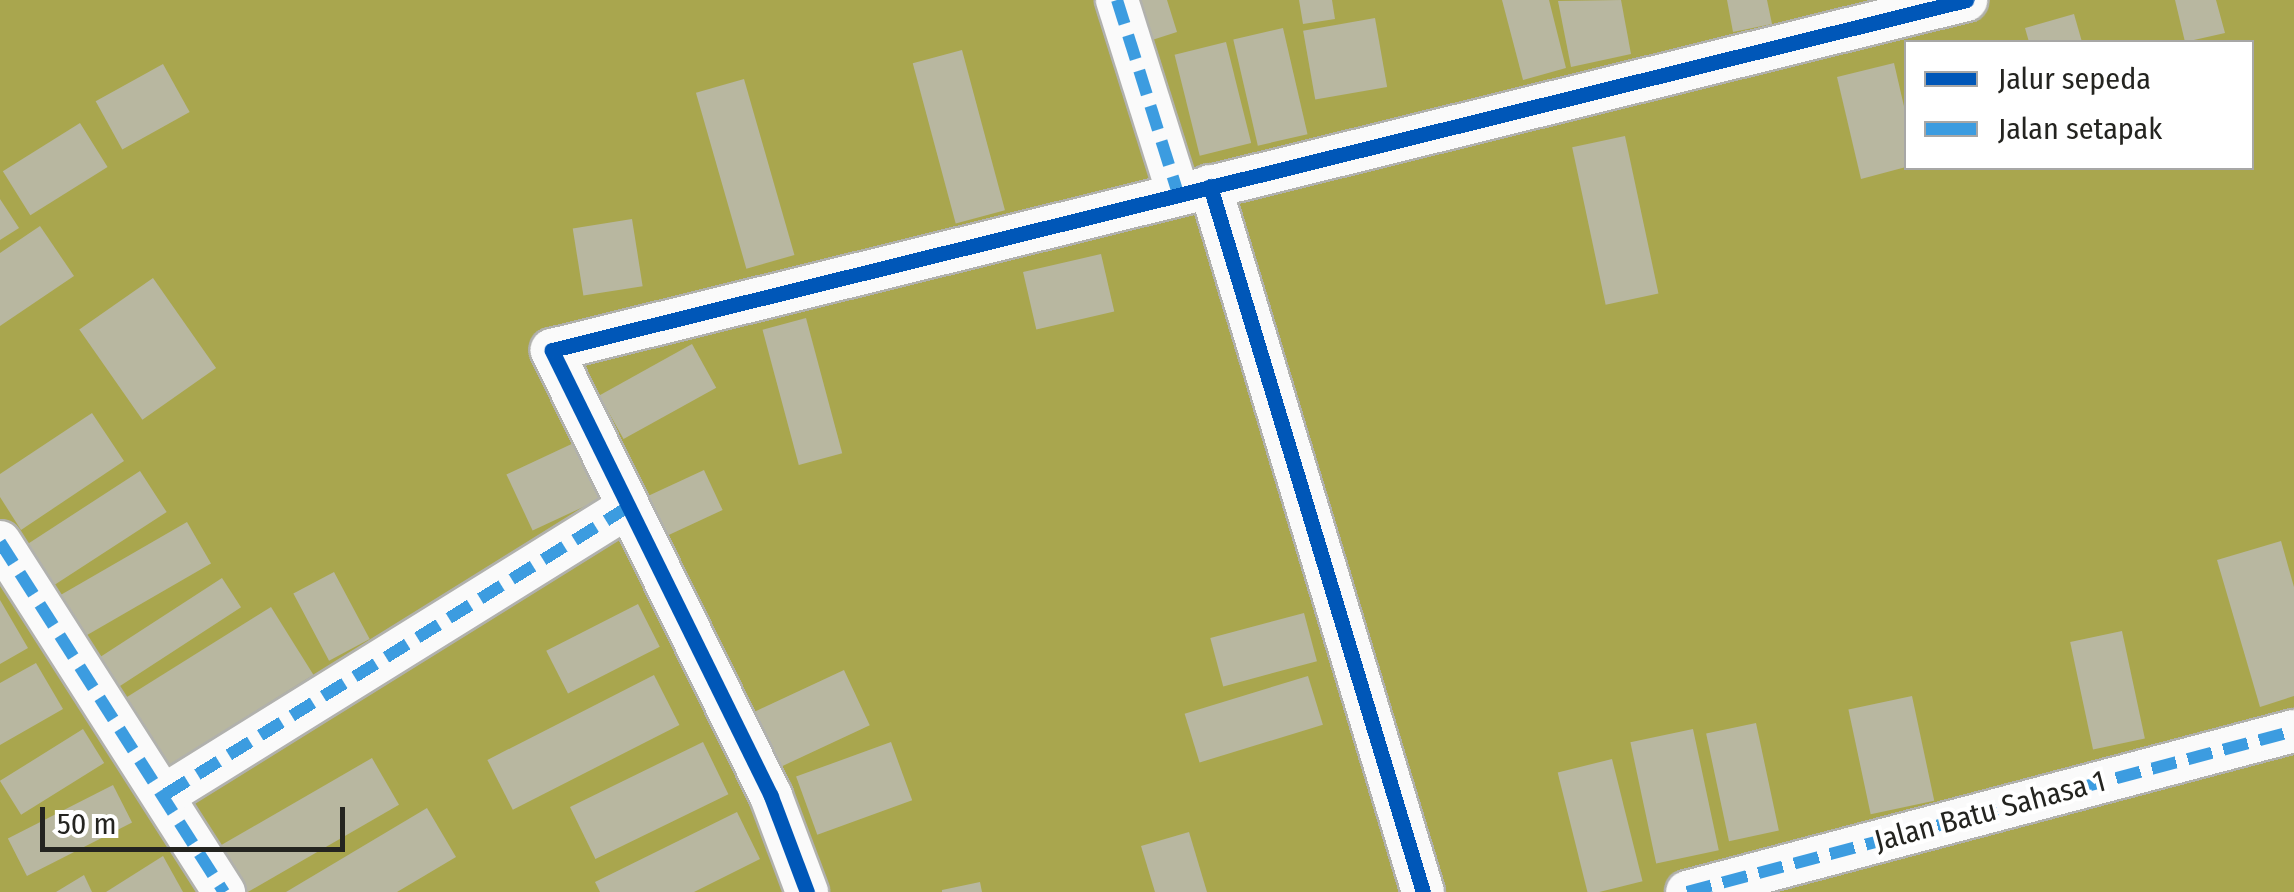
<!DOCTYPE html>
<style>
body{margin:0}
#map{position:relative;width:2294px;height:892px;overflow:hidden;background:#e1e1db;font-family:"Fira Sans Condensed",sans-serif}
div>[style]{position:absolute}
.water>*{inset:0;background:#a9a64e}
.building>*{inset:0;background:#b8b7a0;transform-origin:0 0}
.roads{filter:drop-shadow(2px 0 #b1b1ad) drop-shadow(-2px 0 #b1b1ad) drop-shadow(0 2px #b1b1ad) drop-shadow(0 -2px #b1b1ad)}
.minor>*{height:42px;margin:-21px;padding:0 21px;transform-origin:21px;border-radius:21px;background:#fafafa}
.quiet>*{height:12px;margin-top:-6px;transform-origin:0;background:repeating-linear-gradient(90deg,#3c9ce0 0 25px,transparent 0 37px)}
.cycleway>*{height:15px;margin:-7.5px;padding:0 7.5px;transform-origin:7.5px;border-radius:7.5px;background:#0057b8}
span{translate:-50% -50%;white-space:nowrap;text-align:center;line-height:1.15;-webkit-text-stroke:8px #fff;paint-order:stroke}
.street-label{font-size:30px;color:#242420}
.legend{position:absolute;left:1904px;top:40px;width:350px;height:130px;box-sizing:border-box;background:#fff;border:2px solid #a7a7a6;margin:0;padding:12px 18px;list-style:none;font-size:30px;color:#242420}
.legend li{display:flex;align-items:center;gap:20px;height:50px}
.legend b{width:50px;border:2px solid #a7a7a6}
.scale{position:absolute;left:40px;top:807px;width:305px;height:45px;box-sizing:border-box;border:5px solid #242420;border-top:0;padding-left:12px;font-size:30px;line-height:35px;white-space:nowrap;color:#242420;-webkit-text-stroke:8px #fff;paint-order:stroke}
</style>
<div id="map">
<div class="water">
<i style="clip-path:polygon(evenodd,0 0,2294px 0,2294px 892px,0 892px,0 0,1906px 42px,2252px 42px,2252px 168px,1906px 168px,1906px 42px)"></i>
</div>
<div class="building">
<i style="clip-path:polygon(1136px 0,1167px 0,1177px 32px,1149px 41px)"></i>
<i style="clip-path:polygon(1299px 0,1332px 0,1335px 19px,1303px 24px)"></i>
<i style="clip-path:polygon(1502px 0,1549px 0,1566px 68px,1523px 80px)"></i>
<i style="clip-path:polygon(1621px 0,1631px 54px,1571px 67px,1558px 1px)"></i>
<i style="clip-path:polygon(1727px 0,1767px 0,1772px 24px,1733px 32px)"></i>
<i style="clip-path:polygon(2175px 0,2216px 0,2225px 33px,2185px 42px)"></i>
<i style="clip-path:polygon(2074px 14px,2082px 42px,2029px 42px,2025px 28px)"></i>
<i style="left:1375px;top:18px;width:70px;height:73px;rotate:80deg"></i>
<i style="left:1283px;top:28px;width:109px;height:51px;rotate:77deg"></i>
<i style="left:1226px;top:42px;width:104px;height:53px;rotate:76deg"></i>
<i style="left:962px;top:50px;width:166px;height:51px;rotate:75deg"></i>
<i style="clip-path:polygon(1894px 63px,1906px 115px,1906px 167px,1861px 179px,1837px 77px)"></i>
<i style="left:163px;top:64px;width:55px;height:77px;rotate:61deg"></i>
<i style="left:744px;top:79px;width:183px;height:50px;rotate:74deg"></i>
<i style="left:80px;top:123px;width:52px;height:91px;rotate:58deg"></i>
<i style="left:1625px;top:136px;width:161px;height:54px;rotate:78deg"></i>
<i style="clip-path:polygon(0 199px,19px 228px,0 240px)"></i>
<i style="left:632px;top:219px;width:68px;height:60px;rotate:81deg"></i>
<i style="clip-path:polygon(40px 226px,74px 276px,0 326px,0 253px)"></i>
<i style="left:1101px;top:254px;width:59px;height:80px;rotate:77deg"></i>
<i style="left:153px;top:278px;width:110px;height:90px;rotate:55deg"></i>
<i style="left:806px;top:318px;width:140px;height:45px;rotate:75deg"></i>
<i style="left:692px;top:344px;width:50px;height:106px;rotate:61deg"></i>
<i style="clip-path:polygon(92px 413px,124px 461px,21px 530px,0 497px,0 474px)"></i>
<i style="left:578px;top:441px;width:62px;height:79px;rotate:65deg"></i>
<i style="left:704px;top:470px;width:44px;height:63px;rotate:65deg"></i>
<i style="left:140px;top:471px;width:49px;height:145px;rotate:57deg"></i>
<i style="left:187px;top:522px;width:48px;height:148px;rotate:60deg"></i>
<i style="clip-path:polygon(2281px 541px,2294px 587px,2294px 696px,2260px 707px,2217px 560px)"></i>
<i style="left:334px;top:572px;width:76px;height:46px;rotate:62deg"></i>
<i style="left:222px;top:578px;width:35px;height:148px;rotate:57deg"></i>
<i style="clip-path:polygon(0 600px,28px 648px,0 664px)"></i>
<i style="left:638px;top:604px;width:48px;height:103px;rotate:63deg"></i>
<i style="left:271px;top:607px;width:80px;height:175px;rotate:58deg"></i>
<i style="left:1304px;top:613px;width:50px;height:97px;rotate:75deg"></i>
<i style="left:2122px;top:631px;width:110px;height:53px;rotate:78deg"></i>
<i style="clip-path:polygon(36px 663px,63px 709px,0 745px,0 683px)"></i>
<i style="left:844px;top:670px;width:61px;height:98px;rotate:65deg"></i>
<i style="left:654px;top:675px;width:56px;height:187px;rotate:63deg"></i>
<i style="left:1308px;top:676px;width:51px;height:129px;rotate:73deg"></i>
<i style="left:1912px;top:696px;width:107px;height:65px;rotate:78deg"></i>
<i style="left:1756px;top:723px;width:110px;height:51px;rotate:78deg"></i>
<i style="left:83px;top:729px;width:40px;height:98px;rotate:58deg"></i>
<i style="left:1693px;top:729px;width:124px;height:64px;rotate:78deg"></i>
<i style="left:703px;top:742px;width:58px;height:148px;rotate:64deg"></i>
<i style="left:891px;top:742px;width:62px;height:101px;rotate:70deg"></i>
<i style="left:372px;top:758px;width:54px;height:185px;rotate:60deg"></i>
<i style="left:1612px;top:759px;width:126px;height:56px;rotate:76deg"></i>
<i style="left:113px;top:785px;width:42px;height:118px;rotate:63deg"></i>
<i style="clip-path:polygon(427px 808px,456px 857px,397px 892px,286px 892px)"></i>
<i style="clip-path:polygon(737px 812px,760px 859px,694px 892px,600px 892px,595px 882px)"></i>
<i style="clip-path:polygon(1189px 832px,1207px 892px,1155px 892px,1141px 846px)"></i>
<i style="clip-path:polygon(163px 856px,183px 892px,106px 892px)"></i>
<i style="clip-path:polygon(84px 875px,92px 892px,56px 892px)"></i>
<i style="clip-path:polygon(980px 882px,982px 892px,942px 892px,942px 890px)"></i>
</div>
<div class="roads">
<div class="minor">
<i style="left:1117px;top:0;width:203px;rotate:72.5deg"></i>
<i style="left:1210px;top:186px;width:737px;rotate:73.21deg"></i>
<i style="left:0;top:542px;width:416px;rotate:57.4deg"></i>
<i style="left:166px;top:794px;width:544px;rotate:-31.85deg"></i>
<i style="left:807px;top:892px;width:103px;rotate:-110.6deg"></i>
<i style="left:771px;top:796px;width:497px;rotate:-116.2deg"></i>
<i style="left:552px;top:350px;width:1457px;rotate:-13.9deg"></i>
<i style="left:1687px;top:892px;width:628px;rotate:-14.86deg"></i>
</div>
</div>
<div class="quiet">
<i style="left:1117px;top:0;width:203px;rotate:72.5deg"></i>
<i style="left:0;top:542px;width:416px;rotate:57.4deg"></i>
<i style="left:166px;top:794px;width:544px;rotate:-31.85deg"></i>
<i style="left:1687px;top:892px;width:628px;rotate:-14.86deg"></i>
</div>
<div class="cycleway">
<i style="left:1210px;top:186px;width:737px;rotate:73.21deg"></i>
<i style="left:807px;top:892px;width:103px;rotate:-110.6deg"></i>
<i style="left:771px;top:796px;width:497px;rotate:-116.2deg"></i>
<i style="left:552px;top:350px;width:1457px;rotate:-13.9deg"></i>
</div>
<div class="street-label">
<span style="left:1990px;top:811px;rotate:-15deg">Jalan Batu Sahasa 1</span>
</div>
<ul class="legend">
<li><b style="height:12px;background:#0057b8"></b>Jalur sepeda</li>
<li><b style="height:12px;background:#3c9ce0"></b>Jalan setapak</li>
</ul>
<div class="scale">50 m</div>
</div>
